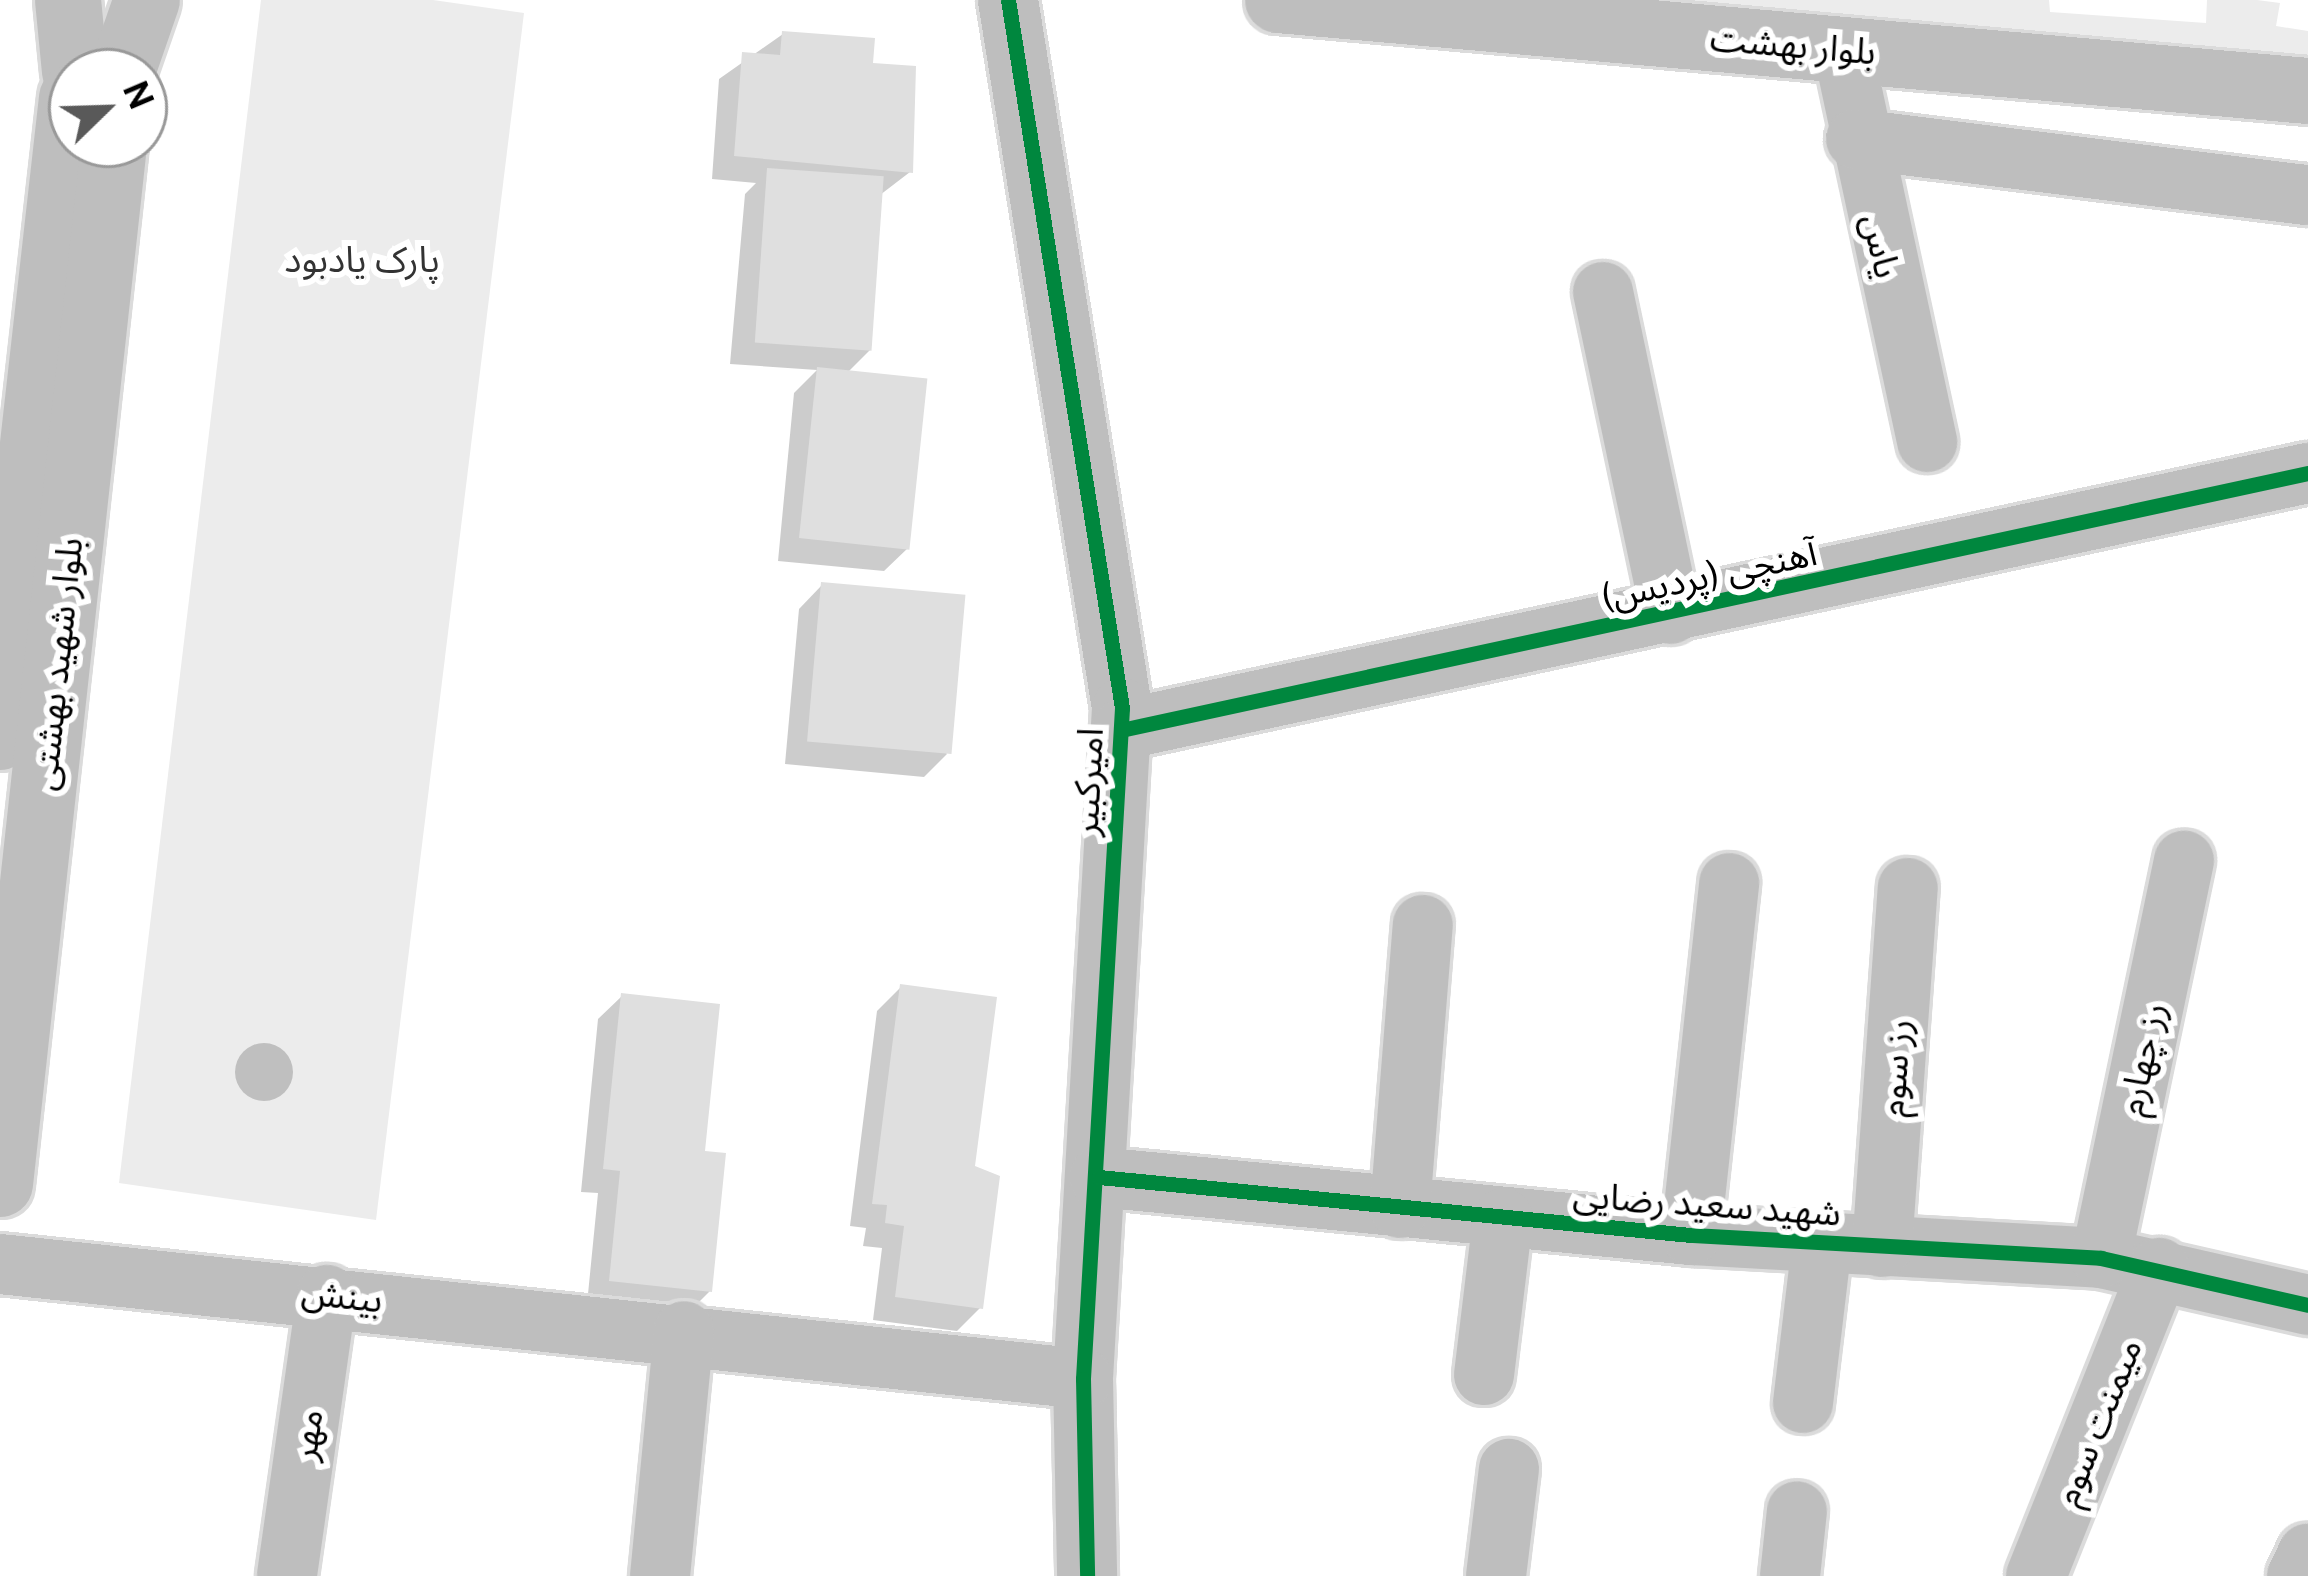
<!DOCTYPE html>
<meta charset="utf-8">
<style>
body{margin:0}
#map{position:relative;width:2308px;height:1576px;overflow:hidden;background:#fff;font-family:"Public Sans","Noto Sans Arabic",sans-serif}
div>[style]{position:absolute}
.green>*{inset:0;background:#ececec}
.water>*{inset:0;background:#bfbfbf}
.round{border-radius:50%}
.shadow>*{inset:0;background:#0003}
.building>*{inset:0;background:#dfdfdf;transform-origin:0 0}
.roads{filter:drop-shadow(3px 0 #dbdbdb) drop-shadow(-3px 0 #dbdbdb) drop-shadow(0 3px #dbdbdb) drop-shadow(0 -3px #dbdbdb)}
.minor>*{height:60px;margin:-30px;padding:0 30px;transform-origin:30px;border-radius:30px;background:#bebebe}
.major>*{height:66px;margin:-33px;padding:0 33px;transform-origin:33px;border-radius:33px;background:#bebebe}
.cycleway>*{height:15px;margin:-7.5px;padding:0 7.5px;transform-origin:7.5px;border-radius:7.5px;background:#00873e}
span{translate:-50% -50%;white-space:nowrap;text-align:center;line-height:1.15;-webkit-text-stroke:12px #fff;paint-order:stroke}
.street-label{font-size:36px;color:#000}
.park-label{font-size:36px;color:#333}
.north{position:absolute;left:48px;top:48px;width:120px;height:120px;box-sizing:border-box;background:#fff;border:3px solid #999;border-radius:50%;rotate:67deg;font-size:33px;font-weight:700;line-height:48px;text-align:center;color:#000}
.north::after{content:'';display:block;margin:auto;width:42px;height:54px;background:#595959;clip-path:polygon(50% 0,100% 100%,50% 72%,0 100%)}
</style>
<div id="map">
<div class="green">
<i style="clip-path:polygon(261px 0,433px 0,524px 13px,376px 1220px,119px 1183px)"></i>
<i style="clip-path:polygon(1636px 0,2049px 0,2050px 12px,2206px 23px,2207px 0,2257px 0,2280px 3px,2276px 26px,2308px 31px,2308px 61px)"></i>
</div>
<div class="water">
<i class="round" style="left:235px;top:1043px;width:58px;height:58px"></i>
</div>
<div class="shadow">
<i style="clip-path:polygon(783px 34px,870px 65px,910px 172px,880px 195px,871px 349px,847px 373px,908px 548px,884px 571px,778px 561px,794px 393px,817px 370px,730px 364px,745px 194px,756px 183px,712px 179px,719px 79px)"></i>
<i style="clip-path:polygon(822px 585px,947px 754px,924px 777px,785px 764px,799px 609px)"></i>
<i style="clip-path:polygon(901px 987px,972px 1168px,981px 1307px,957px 1331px,873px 1320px,882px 1248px,863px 1246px,866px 1228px,850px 1226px,877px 1011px)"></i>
<i style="clip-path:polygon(622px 996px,702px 1154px,710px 1291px,686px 1315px,587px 1304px,598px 1193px,581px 1192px,598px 1019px)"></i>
</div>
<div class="building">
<i style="clip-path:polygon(782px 31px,875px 38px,873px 63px,916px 66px,913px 173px,734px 156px,742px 52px,780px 55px)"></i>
<i style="left:767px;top:168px;width:117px;height:175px;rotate:4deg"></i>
<i style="left:817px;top:367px;width:111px;height:172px;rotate:6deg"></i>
<i style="left:821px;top:582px;width:145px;height:160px;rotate:5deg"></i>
<i style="clip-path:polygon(900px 984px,997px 997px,975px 1166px,1000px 1176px,983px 1309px,895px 1297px,904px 1226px,885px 1223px,887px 1205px,872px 1204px)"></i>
<i style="clip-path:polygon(621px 993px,720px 1004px,705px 1151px,726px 1153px,712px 1292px,609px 1281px,620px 1171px,603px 1169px)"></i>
</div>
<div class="roads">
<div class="minor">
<i style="left:1008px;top:0;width:717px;rotate:80.85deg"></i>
<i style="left:1122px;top:708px;width:672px;rotate:93.33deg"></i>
<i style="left:1083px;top:1379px;width:197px;rotate:88.8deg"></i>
<i style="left:1843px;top:49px;width:402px;rotate:77.9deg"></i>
<i style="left:1856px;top:139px;width:455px;rotate:7.1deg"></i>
<i style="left:1603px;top:292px;width:329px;rotate:78.1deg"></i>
<i style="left:1121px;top:730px;width:1215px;rotate:-12.22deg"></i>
<i style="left:1099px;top:1177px;width:595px;rotate:5.6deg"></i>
<i style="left:1691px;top:1235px;width:411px;rotate:3.2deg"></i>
<i style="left:2101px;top:1258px;width:212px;rotate:12.8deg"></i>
<i style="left:1400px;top:1208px;width:284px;rotate:-85.4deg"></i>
<i style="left:1691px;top:1235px;width:354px;rotate:-83.8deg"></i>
<i style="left:1882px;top:1247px;width:360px;rotate:-85.9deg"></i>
<i style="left:2101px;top:1258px;width:406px;rotate:-78.2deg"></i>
<i style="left:0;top:1264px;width:1089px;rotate:6.06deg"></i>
<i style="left:1484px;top:1375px;width:158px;rotate:-83.1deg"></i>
<i style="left:1803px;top:1403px;width:160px;rotate:-83.2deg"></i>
<i style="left:287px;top:1575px;width:283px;rotate:-81.9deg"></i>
<i style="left:660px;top:1576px;width:246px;rotate:-84.4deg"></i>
<i style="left:1496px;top:1576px;width:108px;rotate:-83.1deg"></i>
<i style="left:1790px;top:1576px;width:65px;rotate:-83.9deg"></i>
<i style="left:2036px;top:1576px;width:332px;rotate:-68.2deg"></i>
<i style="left:2297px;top:1576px;width:25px;rotate:-64deg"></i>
</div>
<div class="major">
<i style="left:68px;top:0;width:72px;rotate:84.4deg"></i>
<i style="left:1278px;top:0;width:1034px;rotate:5.05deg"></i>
<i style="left:122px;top:72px;width:76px;rotate:-70.9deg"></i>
<i style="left:0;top:737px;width:643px;rotate:-83.57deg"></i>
<i style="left:0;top:1184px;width:1046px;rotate:-83.74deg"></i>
</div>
</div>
<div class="cycleway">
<i style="left:1008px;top:0;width:717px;rotate:80.85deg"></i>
<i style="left:1122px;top:708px;width:672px;rotate:93.33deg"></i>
<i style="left:1083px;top:1379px;width:197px;rotate:88.8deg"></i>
<i style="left:1121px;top:730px;width:1215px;rotate:-12.22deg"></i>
<i style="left:1099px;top:1177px;width:595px;rotate:5.6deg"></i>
<i style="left:1691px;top:1235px;width:411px;rotate:3.2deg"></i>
<i style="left:2101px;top:1258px;width:212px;rotate:12.8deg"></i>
</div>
<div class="street-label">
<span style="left:1793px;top:45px;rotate:5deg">بلوار بهشت</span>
<span style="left:1881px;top:246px;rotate:77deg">یاس</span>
<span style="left:1709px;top:575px;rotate:-12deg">آهنچی (پردیس)</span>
<span style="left:57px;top:664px;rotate:-84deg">بلوار شهید بهشتی</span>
<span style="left:1088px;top:782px;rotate:-87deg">امیرکبیر</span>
<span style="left:2142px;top:1059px;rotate:-78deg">رز چهارم</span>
<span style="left:1895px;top:1068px;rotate:-86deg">رز سوم</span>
<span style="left:1707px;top:1204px;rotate:4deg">شهید سعید رضایی</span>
<span style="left:342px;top:1296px;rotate:6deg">بینش</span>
<span style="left:2098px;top:1422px;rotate:-68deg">میمنت سوم</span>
<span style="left:307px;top:1435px;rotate:-82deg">مهر</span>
</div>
<div class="park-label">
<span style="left:362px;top:260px">پارک یادبود</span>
</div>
<div class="north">N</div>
</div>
